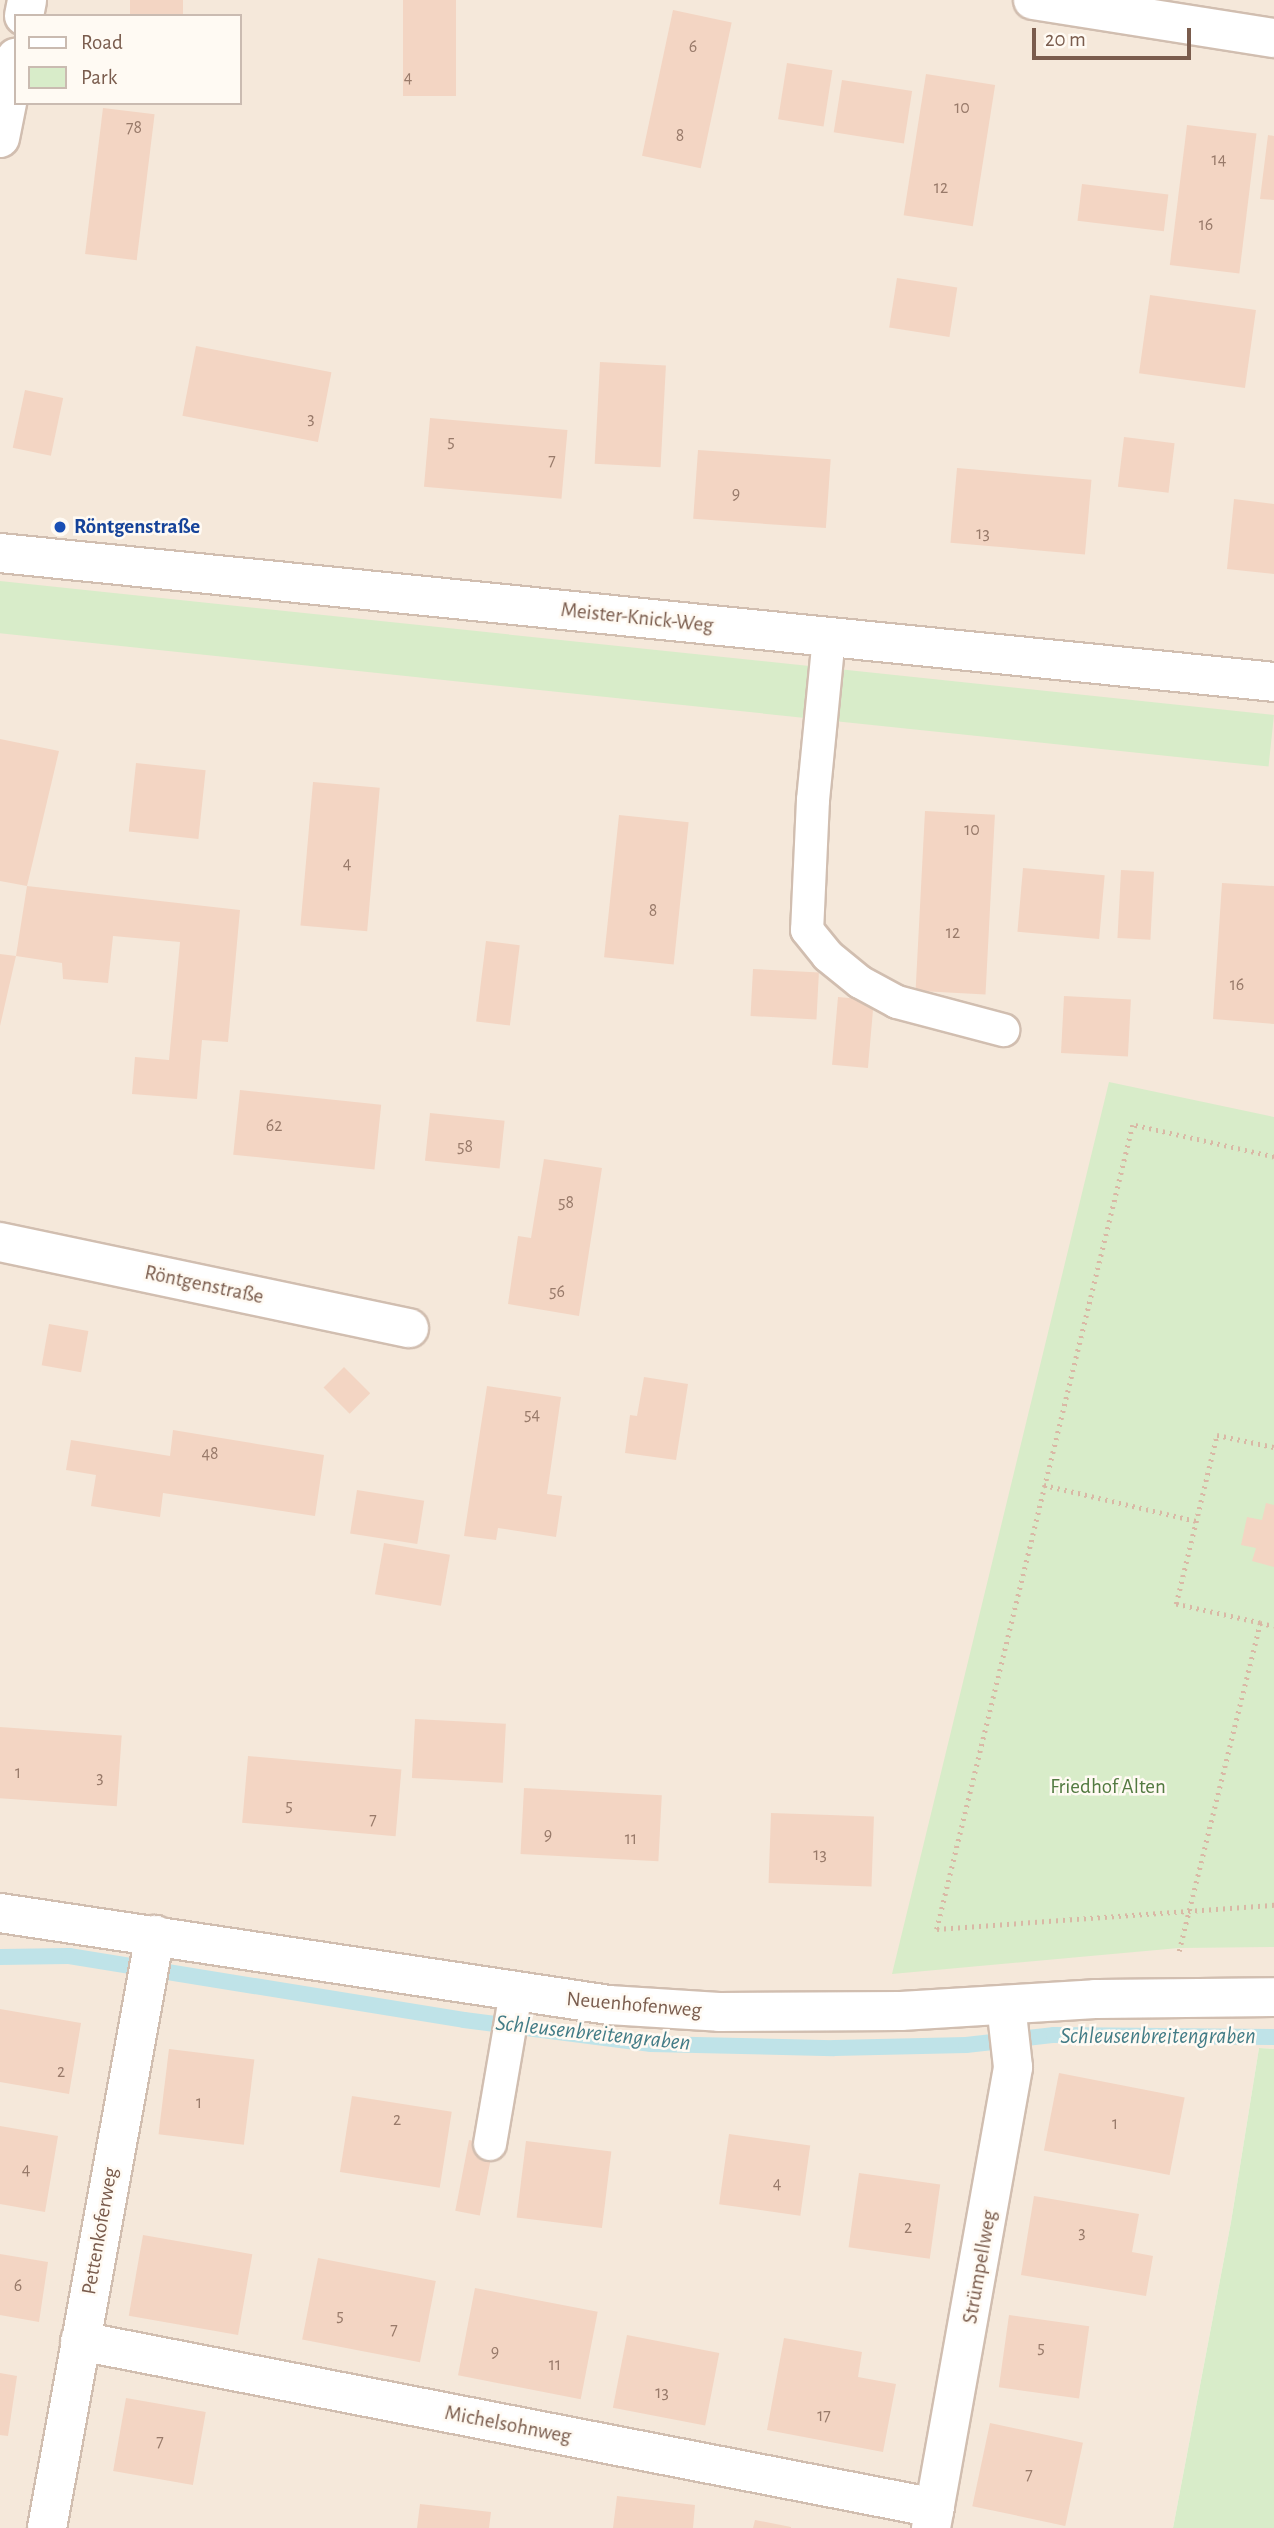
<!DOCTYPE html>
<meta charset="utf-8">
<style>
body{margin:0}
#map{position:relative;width:1274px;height:2528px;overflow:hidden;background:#fdf6ec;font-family:"Alegreya Sans",sans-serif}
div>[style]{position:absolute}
.residential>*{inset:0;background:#f5e8da}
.green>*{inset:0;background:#d8ecc9;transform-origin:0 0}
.stream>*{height:16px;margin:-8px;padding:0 8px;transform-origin:8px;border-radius:8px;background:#bfe3e8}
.building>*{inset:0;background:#f3d5c3;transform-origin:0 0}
.path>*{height:4.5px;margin-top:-2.25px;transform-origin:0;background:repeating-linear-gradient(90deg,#d9b8a5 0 2px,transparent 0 7px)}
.roads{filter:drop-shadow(2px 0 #d1beb0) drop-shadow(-2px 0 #d1beb0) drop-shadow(0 2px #d1beb0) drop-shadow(0 -2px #d1beb0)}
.service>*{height:32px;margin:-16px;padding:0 16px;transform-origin:16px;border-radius:16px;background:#fff}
.minor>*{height:38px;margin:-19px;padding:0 19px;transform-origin:19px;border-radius:19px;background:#fff}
.dots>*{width:19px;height:19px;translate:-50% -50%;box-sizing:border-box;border:4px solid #fffaf3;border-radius:50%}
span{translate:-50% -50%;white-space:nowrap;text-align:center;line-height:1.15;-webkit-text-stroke:5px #fffaf3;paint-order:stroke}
.number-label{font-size:18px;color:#987a6a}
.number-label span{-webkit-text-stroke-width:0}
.transit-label{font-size:21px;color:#164399;font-weight:700}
.left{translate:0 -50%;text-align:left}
.street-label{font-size:21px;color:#7a5c4d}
.park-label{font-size:21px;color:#537a41}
.water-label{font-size:23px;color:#437c86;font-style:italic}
.legend{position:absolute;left:14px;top:14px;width:228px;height:91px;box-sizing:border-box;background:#fffaf3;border:2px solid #cabbb1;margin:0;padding:9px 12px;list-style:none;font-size:21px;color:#7a5c4d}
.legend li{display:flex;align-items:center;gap:14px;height:35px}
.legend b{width:35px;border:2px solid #cabbb1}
.scale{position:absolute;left:1032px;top:28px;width:159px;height:32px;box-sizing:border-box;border:4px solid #7a5c4d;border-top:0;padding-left:9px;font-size:21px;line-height:24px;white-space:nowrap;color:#7a5c4d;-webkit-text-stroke:5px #fffaf3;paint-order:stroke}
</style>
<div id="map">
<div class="residential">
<i style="clip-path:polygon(evenodd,0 0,1274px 0,1274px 2049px,1259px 2048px,1231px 2222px,1173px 2528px,0 2528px,0 0,16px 16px,240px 16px,240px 103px,16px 103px,16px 16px)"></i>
</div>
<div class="green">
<i style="left:0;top:581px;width:1281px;height:52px;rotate:6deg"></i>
<i style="clip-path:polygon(1109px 1082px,1274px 1117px,1274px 1947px,1179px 1948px,892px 1974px)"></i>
<i style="clip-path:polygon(1259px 2048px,1274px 2049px,1274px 2528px,1173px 2528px,1231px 2222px)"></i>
</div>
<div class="stream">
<i style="left:0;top:1957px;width:69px;rotate:-0.8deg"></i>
<i style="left:69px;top:1956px;width:400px;rotate:9.2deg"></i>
<i style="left:464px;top:2020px;width:189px;rotate:7.3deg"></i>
<i style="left:651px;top:2044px;width:183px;rotate:1.3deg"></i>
<i style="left:834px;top:2048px;width:132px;rotate:-1.3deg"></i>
<i style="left:966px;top:2045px;width:89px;rotate:-6.5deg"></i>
<i style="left:1054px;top:2035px;width:220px;rotate:0.5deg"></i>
</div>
<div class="building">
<i style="left:130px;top:0;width:53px;height:16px"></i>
<i style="left:403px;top:0;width:53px;height:96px"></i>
<i style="left:673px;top:10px;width:60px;height:149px;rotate:12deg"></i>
<i style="left:787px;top:63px;width:46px;height:57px;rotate:9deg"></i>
<i style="left:926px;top:74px;width:70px;height:143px;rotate:9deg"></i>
<i style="left:842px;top:80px;width:71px;height:53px;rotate:9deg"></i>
<i style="left:103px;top:108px;width:52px;height:147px;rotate:7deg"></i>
<i style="left:1187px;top:125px;width:70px;height:141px;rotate:7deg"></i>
<i style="clip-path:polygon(1268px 135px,1274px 136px,1274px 200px,1260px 199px)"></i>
<i style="left:1082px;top:184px;width:87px;height:37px;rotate:7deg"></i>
<i style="left:897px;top:278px;width:61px;height:50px;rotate:9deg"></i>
<i style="left:1150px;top:295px;width:107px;height:79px;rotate:8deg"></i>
<i style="left:196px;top:346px;width:138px;height:71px;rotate:11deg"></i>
<i style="left:600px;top:362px;width:66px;height:102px;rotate:3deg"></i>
<i style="left:25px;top:390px;width:39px;height:59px;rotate:12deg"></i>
<i style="left:430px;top:418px;width:138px;height:69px;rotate:5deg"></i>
<i style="left:1124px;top:437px;width:51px;height:50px;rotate:7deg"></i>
<i style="left:698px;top:450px;width:133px;height:69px;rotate:4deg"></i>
<i style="left:957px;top:468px;width:135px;height:75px;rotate:5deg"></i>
<i style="clip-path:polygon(1234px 499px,1274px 504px,1274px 574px,1227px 569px)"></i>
<i style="clip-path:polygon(0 739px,59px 751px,27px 886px,0 881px)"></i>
<i style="left:136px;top:763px;width:70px;height:69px;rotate:6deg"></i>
<i style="left:313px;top:782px;width:67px;height:144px;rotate:5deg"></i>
<i style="left:925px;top:811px;width:70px;height:180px;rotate:3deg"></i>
<i style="left:619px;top:815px;width:70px;height:143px;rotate:6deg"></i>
<i style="left:1023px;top:868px;width:82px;height:64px;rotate:5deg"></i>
<i style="left:1121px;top:870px;width:33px;height:68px;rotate:3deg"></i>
<i style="clip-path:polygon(1222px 883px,1274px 886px,1274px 1024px,1213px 1019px)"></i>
<i style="clip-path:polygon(27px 886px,240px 910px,228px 1042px,202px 1040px,197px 1099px,132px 1094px,135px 1057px,169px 1060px,180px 942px,113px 936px,108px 983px,63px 979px,62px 963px,16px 956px,0 1026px,0 954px,16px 956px)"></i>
<i style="left:486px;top:941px;width:34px;height:81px;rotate:7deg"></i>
<i style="left:753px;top:969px;width:66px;height:47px;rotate:3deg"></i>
<i style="left:1064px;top:996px;width:67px;height:57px;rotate:3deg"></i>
<i style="left:838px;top:997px;width:36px;height:68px;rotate:5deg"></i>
<i style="left:240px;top:1090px;width:142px;height:65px;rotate:6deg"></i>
<i style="left:430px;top:1113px;width:75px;height:48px;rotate:6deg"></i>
<i style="clip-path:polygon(544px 1159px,602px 1168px,579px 1316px,508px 1304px,518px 1236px,531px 1238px)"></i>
<i style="left:49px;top:1324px;width:40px;height:42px;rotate:10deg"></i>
<i style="left:344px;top:1367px;width:37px;height:29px;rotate:45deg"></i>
<i style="clip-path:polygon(644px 1377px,688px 1384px,676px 1460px,625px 1453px,630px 1415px,637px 1416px)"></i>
<i style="clip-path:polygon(487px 1386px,561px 1397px,547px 1494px,562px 1496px,556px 1537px,498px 1528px,496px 1540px,464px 1536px)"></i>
<i style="clip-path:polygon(173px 1430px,324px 1455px,315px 1516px,163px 1493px,160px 1517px,91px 1506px,96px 1475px,66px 1470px,71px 1440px,170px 1456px)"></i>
<i style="left:357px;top:1490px;width:68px;height:44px;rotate:9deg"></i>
<i style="clip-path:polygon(1266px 1503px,1274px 1505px,1274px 1567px,1252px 1561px,1256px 1548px,1241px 1545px,1247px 1517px,1262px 1520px)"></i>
<i style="left:384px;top:1543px;width:67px;height:52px;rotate:10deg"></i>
<i style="left:415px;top:1719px;width:91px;height:59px;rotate:3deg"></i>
<i style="left:0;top:1727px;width:122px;height:71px;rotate:4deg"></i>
<i style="left:248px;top:1756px;width:154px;height:67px;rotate:5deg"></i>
<i style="left:524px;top:1788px;width:138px;height:66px;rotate:3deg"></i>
<i style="left:771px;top:1813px;width:103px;height:70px;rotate:2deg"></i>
<i style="clip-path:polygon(0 2009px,81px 2023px,69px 2094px,0 2082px)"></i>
<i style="left:169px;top:2049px;width:86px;height:86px;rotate:7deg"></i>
<i style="left:1059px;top:2073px;width:128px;height:79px;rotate:11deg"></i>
<i style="left:352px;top:2096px;width:101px;height:77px;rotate:9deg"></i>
<i style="clip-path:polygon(0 2126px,58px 2136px,45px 2212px,0 2204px)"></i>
<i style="left:729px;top:2134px;width:82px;height:71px;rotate:8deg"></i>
<i style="left:469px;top:2140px;width:25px;height:72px;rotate:11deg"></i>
<i style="left:526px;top:2141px;width:86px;height:77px;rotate:7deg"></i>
<i style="left:859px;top:2173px;width:82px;height:75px;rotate:8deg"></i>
<i style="clip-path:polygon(1034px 2196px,1139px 2214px,1132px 2252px,1153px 2256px,1146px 2296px,1021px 2275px)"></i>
<i style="left:143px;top:2235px;width:111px;height:82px;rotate:10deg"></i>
<i style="clip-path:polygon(0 2254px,48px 2262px,39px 2322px,0 2315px)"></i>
<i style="left:318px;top:2258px;width:120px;height:83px;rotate:11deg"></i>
<i style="left:475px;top:2288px;width:125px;height:89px;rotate:11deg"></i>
<i style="left:1009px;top:2315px;width:81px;height:73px;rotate:8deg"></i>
<i style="left:627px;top:2335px;width:94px;height:74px;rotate:11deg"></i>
<i style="clip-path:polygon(784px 2338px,862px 2352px,858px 2377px,896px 2384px,883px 2452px,767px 2430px)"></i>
<i style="clip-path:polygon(0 2373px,17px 2376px,8px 2436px,0 2435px)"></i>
<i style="left:126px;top:2398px;width:81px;height:74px;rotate:10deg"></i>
<i style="left:990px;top:2423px;width:95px;height:85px;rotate:12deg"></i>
<i style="clip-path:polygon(617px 2496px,695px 2505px,693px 2528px,613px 2528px)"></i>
<i style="clip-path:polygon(420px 2504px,491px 2512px,489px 2528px,417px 2528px)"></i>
<i style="clip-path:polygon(755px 2520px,791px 2527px,791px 2528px,753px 2528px)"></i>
</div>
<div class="path">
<i style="left:1274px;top:1157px;width:145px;rotate:-167.2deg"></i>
<i style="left:1133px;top:1125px;width:828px;rotate:103.7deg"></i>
<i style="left:937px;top:1929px;width:338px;rotate:-4.1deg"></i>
<i style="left:1044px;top:1485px;width:156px;rotate:13.3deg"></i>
<i style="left:1260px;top:1623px;width:86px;rotate:-167.3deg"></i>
<i style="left:1176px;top:1604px;width:174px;rotate:-76.4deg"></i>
<i style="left:1217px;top:1435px;width:58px;rotate:11.9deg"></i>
<i style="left:1179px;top:1951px;width:338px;rotate:-76.1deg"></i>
<i style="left:1260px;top:1623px;width:14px;rotate:12deg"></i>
</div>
<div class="roads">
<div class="service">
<i style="left:829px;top:637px;width:164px;rotate:95.6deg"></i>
<i style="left:813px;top:800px;width:130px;rotate:92.6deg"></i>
<i style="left:807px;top:930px;width:33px;rotate:51deg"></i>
<i style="left:828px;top:956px;width:41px;rotate:39.1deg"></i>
<i style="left:860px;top:982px;width:42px;rotate:28.4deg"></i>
<i style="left:897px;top:1002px;width:110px;rotate:14.8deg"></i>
<i style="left:490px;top:2144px;width:154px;rotate:-80.3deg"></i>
</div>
<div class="minor">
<i style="left:1033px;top:0;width:244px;rotate:9deg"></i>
<i style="left:24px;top:16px;width:16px;rotate:-79deg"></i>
<i style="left:0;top:138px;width:82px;rotate:-78.7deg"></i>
<i style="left:0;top:553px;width:1281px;rotate:5.78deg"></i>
<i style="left:0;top:1242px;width:418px;rotate:11.9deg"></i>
<i style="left:0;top:1913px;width:616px;rotate:8.59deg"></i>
<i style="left:609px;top:2005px;width:110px;rotate:3.6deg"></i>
<i style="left:719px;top:2012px;width:182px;rotate:-0.3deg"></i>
<i style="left:901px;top:2011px;width:194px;rotate:-3.5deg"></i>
<i style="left:1095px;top:1999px;width:179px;rotate:-0.6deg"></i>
<i style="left:80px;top:2341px;width:871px;rotate:11.05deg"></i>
<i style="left:47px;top:2528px;width:603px;rotate:-79.68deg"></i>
<i style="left:931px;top:2528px;width:468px;rotate:-79.9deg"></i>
<i style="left:1013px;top:2067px;width:62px;rotate:-96.4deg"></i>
</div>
</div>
<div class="dots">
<i style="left:60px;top:527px;background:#1a4fb4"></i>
</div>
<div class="number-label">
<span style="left:693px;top:47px">6</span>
<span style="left:408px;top:78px">4</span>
<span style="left:962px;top:108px">10</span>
<span style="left:134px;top:128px">78</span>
<span style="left:680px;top:136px">8</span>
<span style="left:1219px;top:160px">14</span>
<span style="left:941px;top:188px">12</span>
<span style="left:1206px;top:225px">16</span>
<span style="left:311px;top:419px">3</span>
<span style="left:451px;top:442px">5</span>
<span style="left:552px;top:461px">7</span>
<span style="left:736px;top:494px">9</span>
<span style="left:983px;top:534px">13</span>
<span style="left:972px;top:830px">10</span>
<span style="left:347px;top:864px">4</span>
<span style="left:653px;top:911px">8</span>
<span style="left:953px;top:933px">12</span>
<span style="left:1237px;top:985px">16</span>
<span style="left:274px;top:1126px">62</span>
<span style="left:465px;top:1147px">58</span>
<span style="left:566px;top:1203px">58</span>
<span style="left:557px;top:1292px">56</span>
<span style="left:532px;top:1415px">54</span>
<span style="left:210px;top:1454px">48</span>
<span style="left:18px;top:1773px">1</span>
<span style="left:100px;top:1778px">3</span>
<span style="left:289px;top:1806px">5</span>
<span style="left:373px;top:1820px">7</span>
<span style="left:548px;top:1835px">9</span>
<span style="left:631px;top:1839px">11</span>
<span style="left:820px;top:1855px">13</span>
<span style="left:61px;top:2072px">2</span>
<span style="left:199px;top:2103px">1</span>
<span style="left:397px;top:2120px">2</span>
<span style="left:1115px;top:2124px">1</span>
<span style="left:26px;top:2170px">4</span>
<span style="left:777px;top:2184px">4</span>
<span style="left:908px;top:2228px">2</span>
<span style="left:1082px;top:2233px">3</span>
<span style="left:18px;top:2286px">6</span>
<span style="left:340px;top:2316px">5</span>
<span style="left:394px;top:2330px">7</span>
<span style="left:1041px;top:2348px">5</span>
<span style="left:495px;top:2352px">9</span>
<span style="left:555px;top:2365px">11</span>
<span style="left:662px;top:2393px">13</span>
<span style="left:824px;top:2416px">17</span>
<span style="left:160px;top:2442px">7</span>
<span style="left:1029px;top:2475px">7</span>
</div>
<div class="transit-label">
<span class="left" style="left:74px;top:527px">Röntgenstraße</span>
</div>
<div class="street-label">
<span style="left:637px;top:618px;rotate:6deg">Meister-Knick-Weg</span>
<span style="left:204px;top:1285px;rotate:12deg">Röntgenstraße</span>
<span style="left:634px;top:2005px;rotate:5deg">Neuenhofenweg</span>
<span style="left:100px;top:2231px;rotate:-80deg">Pettenkoferweg</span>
<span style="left:980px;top:2267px;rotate:-80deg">Strümpellweg</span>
<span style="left:508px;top:2425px;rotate:11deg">Michelsohnweg</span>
</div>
<div class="park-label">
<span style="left:1108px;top:1787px">Friedhof Alten</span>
</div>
<div class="water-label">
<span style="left:593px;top:2034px;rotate:6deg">Schleusenbreitengraben</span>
<span style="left:1158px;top:2037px">Schleusenbreitengraben</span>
</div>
<ul class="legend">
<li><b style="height:9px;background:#fff"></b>Road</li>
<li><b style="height:19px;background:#d8ecc9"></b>Park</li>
</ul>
<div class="scale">20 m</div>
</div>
